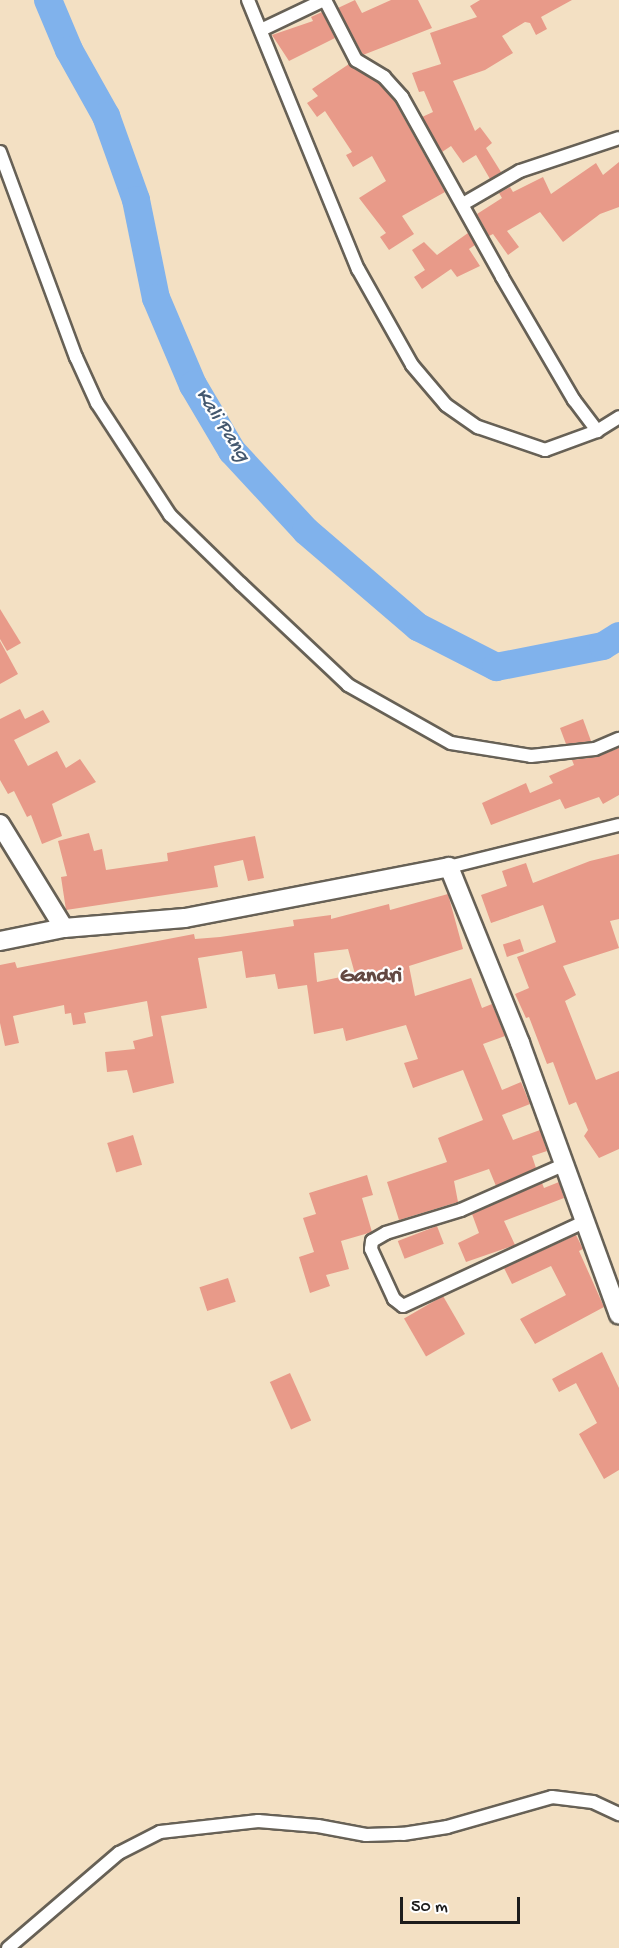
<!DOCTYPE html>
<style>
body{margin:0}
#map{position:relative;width:619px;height:1948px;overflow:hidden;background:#f3e0c3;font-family:"Gochi Hand",sans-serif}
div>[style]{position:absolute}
.river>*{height:28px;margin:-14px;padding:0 14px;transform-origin:14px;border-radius:14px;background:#80b2ec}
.building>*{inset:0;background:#e89a89;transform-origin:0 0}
.roads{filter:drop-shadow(2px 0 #676156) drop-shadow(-2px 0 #676156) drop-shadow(0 2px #676156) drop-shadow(0 -2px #676156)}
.street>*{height:12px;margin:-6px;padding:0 6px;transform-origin:6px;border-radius:6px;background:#fff}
.secondary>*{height:18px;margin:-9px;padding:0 9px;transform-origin:9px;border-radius:9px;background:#fff}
span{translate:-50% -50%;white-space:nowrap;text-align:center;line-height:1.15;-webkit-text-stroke:4.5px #fff;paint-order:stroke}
.water-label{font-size:21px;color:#44586f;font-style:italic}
.quarter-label{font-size:22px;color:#634842;font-weight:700}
.scale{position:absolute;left:400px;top:1897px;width:120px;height:27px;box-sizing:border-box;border:3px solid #1c1c1c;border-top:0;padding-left:8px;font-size:18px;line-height:21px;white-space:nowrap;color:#1c1c1c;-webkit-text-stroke:4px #fff;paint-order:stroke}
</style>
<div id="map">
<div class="river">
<i style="left:48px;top:0;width:54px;rotate:67.2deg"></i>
<i style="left:69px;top:50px;width:76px;rotate:60.7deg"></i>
<i style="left:106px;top:116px;width:89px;rotate:70.3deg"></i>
<i style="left:136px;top:200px;width:100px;rotate:78.5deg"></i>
<i style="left:156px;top:298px;width:95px;rotate:67deg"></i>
<i style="left:193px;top:385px;width:77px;rotate:59.4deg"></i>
<i style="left:232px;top:451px;width:109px;rotate:47.2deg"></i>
<i style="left:306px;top:531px;width:148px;rotate:40.6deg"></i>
<i style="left:418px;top:627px;width:88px;rotate:27.1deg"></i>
<i style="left:496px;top:667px;width:109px;rotate:-11.1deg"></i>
<i style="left:603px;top:646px;width:19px;rotate:-32deg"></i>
</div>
<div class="building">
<i style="clip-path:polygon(355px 0,362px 13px,391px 0,418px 0,432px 28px,363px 55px,338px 8px)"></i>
<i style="clip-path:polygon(480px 0,572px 0,541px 17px,547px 29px,536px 35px,530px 23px,525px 22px,502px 36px,513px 53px,485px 70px,453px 81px,475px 131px,480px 127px,492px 143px,486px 148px,501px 172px,490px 179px,476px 155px,463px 163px,451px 146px,442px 152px,422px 117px,433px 112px,424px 91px,419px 92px,412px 73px,441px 64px,430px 33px,477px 17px,470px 6px)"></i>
<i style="clip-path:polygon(322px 12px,335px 38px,289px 61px,272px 35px,313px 21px,311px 17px)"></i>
<i style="clip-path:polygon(349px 64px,379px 83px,395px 102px,445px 192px,402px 216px,414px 234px,389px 250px,380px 237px,386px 233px,359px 198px,386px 181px,372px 156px,353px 167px,346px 155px,352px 152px,325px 111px,317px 117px,307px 103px,318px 96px,312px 89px)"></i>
<i style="clip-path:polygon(619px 162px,619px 207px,600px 214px,563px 242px,540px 212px,507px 231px,519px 247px,508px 255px,493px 234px,489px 236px,477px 214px,502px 198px,499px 193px,510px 187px,513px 192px,543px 177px,551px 194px,596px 163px,603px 175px)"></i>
<i style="clip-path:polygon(468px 233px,475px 245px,469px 249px,480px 266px,457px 277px,451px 269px,422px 289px,414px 277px,425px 270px,412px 250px,424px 242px,437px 255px)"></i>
<i style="clip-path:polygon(0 609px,21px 643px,7px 651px,0 639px)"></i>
<i style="clip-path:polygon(0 641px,18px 674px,0 684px)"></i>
<i style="clip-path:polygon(20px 709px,25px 719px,43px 710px,50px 722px,14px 740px,28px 766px,57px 751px,66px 768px,80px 759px,96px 782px,52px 804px,62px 836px,42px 844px,31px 815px,27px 817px,14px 791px,8px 794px,0 780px,0 719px)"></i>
<i style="clip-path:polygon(583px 719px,591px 741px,566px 744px,560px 728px)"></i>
<i style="clip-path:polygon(619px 748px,619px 795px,603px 804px,599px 797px,565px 809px,560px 799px,491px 825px,482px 803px,526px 783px,530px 793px,553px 783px,549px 776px,574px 765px,572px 760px,596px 757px)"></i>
<i style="clip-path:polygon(89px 833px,94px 851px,102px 849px,106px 870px,168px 861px,167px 853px,255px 836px,264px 878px,248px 881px,243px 860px,214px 866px,218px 887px,66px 910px,61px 877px,67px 876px,58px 841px)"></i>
<i style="clip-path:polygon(619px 854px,619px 919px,610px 921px,619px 948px,563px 966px,576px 995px,565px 1001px,596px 1080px,619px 1071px,619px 1149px,599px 1158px,584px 1136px,588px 1130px,576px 1102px,569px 1105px,553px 1062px,547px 1064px,529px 1017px,526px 1018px,515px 994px,529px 988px,517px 957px,556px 942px,543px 905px,491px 923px,481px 895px,507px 886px,502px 871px,526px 863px,533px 883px,590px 861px)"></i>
<i style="clip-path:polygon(evenodd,448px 894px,463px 949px,409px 966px,415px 996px,471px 978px,482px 1008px,492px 1004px,505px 1036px,483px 1044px,502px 1090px,521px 1082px,530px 1104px,502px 1115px,513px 1140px,540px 1130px,547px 1151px,532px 1156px,536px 1168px,496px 1186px,489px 1169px,454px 1181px,458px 1202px,399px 1220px,387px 1182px,447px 1162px,438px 1138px,483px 1120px,463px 1070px,413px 1088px,404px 1063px,418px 1059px,406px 1025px,346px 1041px,343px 1028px,314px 1034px,307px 985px,278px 989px,275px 974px,246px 978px,242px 951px,198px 958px,207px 1008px,161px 1016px,174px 1083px,133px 1093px,127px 1070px,107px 1072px,105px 1052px,135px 1049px,133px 1041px,153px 1036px,147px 1001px,84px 1013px,86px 1023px,73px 1025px,71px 1013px,65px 1014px,64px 1005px,13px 1016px,19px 1043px,5px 1046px,0 1023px,0 965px,15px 962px,17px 968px,194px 934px,195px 939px,220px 937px,294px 926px,293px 920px,331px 915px,331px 919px,389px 904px,390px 910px,448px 894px,348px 949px,355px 974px,317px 982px,314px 953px,348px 949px)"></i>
<i style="left:520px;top:939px;width:13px;height:18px;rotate:72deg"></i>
<i style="left:133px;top:1135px;width:31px;height:27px;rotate:73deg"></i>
<i style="clip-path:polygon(367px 1175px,373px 1195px,362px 1198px,372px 1232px,341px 1241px,349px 1269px,326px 1275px,330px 1286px,310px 1293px,299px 1257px,314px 1252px,303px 1218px,316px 1214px,309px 1193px)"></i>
<i style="clip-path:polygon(559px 1182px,564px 1198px,504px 1221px,515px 1245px,466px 1262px,458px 1243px,479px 1233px,472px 1214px,542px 1183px,544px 1188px)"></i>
<i style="left:437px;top:1226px;width:19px;height:42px;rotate:69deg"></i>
<i style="clip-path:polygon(576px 1235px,583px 1249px,579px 1251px,604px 1307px,535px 1344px,520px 1319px,566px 1295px,551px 1266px,512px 1284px,504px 1268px)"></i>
<i style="left:228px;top:1278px;width:25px;height:30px;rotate:72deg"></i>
<i style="left:443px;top:1296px;width:44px;height:45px;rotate:60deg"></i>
<i style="clip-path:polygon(602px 1352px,619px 1388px,619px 1470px,604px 1479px,579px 1434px,597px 1423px,576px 1383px,559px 1392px,552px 1379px)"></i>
<i style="left:290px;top:1373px;width:52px;height:22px;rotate:66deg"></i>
</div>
<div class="roads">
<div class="street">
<i style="left:248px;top:0;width:291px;rotate:67.8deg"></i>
<i style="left:358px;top:269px;width:110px;rotate:60.6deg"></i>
<i style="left:412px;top:365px;width:52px;rotate:49.6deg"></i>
<i style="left:446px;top:405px;width:39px;rotate:35deg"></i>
<i style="left:478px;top:427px;width:71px;rotate:18.9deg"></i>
<i style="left:545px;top:450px;width:55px;rotate:-20.1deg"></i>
<i style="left:597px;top:431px;width:26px;rotate:-32deg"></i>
<i style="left:325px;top:0;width:68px;rotate:62.7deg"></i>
<i style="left:356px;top:60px;width:33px;rotate:31deg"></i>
<i style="left:384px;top:77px;width:27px;rotate:48deg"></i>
<i style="left:402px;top:97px;width:206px;rotate:60.9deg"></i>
<i style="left:502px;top:277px;width:143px;rotate:59.7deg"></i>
<i style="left:574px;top:400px;width:39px;rotate:53deg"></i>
<i style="left:261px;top:30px;width:70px;rotate:-25.5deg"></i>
<i style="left:0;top:152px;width:219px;rotate:69.7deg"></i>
<i style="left:76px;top:357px;width:51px;rotate:65.5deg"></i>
<i style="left:97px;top:403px;width:134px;rotate:56.9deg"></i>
<i style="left:170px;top:515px;width:99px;rotate:44.2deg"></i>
<i style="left:241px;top:584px;width:147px;rotate:43.3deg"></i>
<i style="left:348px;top:685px;width:118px;rotate:29.4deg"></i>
<i style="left:451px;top:743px;width:81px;rotate:9.2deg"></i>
<i style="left:531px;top:756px;width:64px;rotate:-6.2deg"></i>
<i style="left:595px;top:749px;width:26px;rotate:-23deg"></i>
<i style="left:463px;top:204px;width:66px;rotate:-30.1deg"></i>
<i style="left:520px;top:171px;width:104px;rotate:-18.4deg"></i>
<i style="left:449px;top:867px;width:175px;rotate:-13.9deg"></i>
<i style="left:563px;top:1165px;width:111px;rotate:156.2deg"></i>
<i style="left:461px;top:1210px;width:78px;rotate:163deg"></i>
<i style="left:386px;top:1233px;width:16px;rotate:150deg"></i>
<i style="left:372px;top:1241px;width:8px;rotate:97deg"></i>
<i style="left:371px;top:1249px;width:55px;rotate:65.3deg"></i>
<i style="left:394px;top:1299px;width:11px;rotate:38deg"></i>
<i style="left:403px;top:1306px;width:200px;rotate:-24.9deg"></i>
<i style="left:8px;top:1948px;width:146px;rotate:-40.6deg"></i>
<i style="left:119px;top:1853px;width:46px;rotate:-27.1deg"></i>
<i style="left:160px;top:1832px;width:99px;rotate:-6.4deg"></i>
<i style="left:258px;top:1821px;width:60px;rotate:4.8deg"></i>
<i style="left:318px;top:1826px;width:49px;rotate:10.6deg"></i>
<i style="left:366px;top:1835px;width:37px;rotate:-2deg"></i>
<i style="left:403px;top:1834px;width:45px;rotate:-9deg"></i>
<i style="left:447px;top:1827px;width:109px;rotate:-15.9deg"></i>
<i style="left:552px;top:1797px;width:41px;rotate:7deg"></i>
<i style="left:593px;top:1802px;width:29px;rotate:25deg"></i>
</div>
<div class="secondary">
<i style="left:0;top:824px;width:122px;rotate:58.4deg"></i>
<i style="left:0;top:941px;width:65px;rotate:-11.5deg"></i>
<i style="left:64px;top:928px;width:121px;rotate:-4.7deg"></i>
<i style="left:185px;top:918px;width:269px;rotate:-10.9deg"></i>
<i style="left:449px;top:867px;width:190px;rotate:68deg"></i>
<i style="left:520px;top:1043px;width:289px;rotate:70deg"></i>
</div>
</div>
<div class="water-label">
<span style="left:221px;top:426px;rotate:57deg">Kali Pang</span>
</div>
<div class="quarter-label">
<span style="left:371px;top:978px">Gandri</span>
</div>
<div class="scale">50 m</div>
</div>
